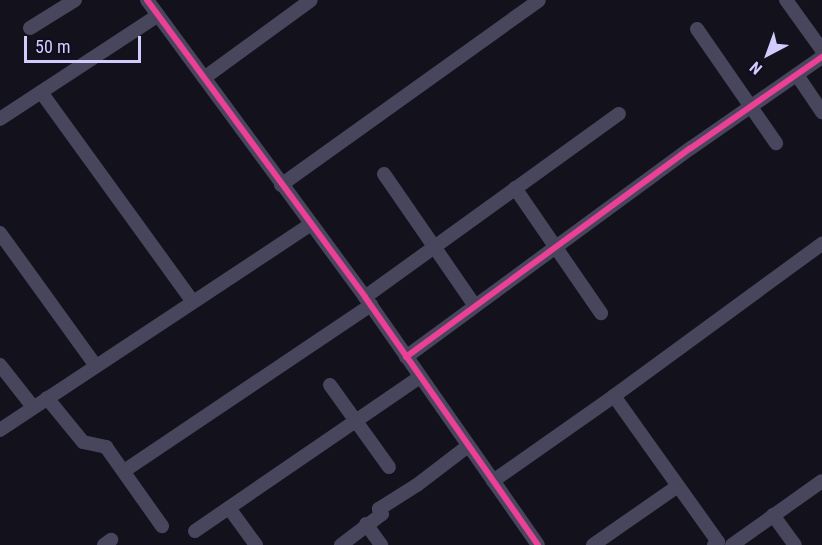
<!DOCTYPE html>
<style>
body{margin:0}
#map{position:relative;width:822px;height:545px;overflow:hidden;background:#13111b;font-family:"Roboto Condensed",sans-serif}
div>[style]{position:absolute}
.street>*{height:14px;margin:-7px;padding:0 7px;transform-origin:7px;border-radius:7px;background:#47465c}
.cycleway>*{height:6px;margin:-3px;padding:0 3px;transform-origin:3px;border-radius:3px;background:#ea4096}
span{translate:-50% -50%;white-space:nowrap;text-align:center;line-height:1.15;-webkit-text-stroke:6px #100d1f;paint-order:stroke}
.north{position:absolute;left:738px;top:24px;width:60px;height:60px;-webkit-text-stroke:4px #100d1f;paint-order:stroke;rotate:221deg;font-size:16px;font-weight:700;line-height:24px;text-align:center;color:#d1ccfd}
.north::after{content:'';display:block;margin:auto;width:21px;height:27px;background:#d1ccfd;clip-path:polygon(50% 0,100% 100%,50% 72%,0 100%)}
.scale{position:absolute;left:24px;top:36px;width:117px;height:27px;box-sizing:border-box;border:3px solid #d1ccfd;border-top:0;padding-left:8px;font-size:18px;line-height:21px;white-space:nowrap;color:#d1ccfd;-webkit-text-stroke:4px #100d1f;paint-order:stroke}
</style>
<div id="map">
<div class="street">
<i style="left:147px;top:0;width:368px;rotate:53.7deg"></i>
<i style="left:365px;top:297px;width:302px;rotate:55.1deg"></i>
<i style="left:786px;top:0;width:62px;rotate:54.2deg"></i>
<i style="left:30px;top:28px;width:53px;rotate:-31.9deg"></i>
<i style="left:697px;top:29px;width:139px;rotate:55.3deg"></i>
<i style="left:797px;top:75px;width:45px;rotate:56deg"></i>
<i style="left:204px;top:78px;width:132px;rotate:-36.1deg"></i>
<i style="left:41px;top:92px;width:259px;rotate:54.1deg"></i>
<i style="left:0;top:119px;width:188px;rotate:-33.3deg"></i>
<i style="left:384px;top:174px;width:160px;rotate:55.4deg"></i>
<i style="left:281px;top:185px;width:317px;rotate:-35.6deg"></i>
<i style="left:515px;top:188px;width:152px;rotate:55.5deg"></i>
<i style="left:0;top:233px;width:164px;rotate:54.2deg"></i>
<i style="left:365px;top:297px;width:313px;rotate:-35.8deg"></i>
<i style="left:406px;top:357px;width:353px;rotate:-36.3deg"></i>
<i style="left:691px;top:148px;width:160px;rotate:-34.8deg"></i>
<i style="left:0;top:365px;width:53px;rotate:51.8deg"></i>
<i style="left:330px;top:385px;width:101px;rotate:54.3deg"></i>
<i style="left:614px;top:396px;width:179px;rotate:54.5deg"></i>
<i style="left:718px;top:542px;width:5px;rotate:143deg"></i>
<i style="left:47px;top:398px;width:57px;rotate:50.7deg"></i>
<i style="left:83px;top:442px;width:24px;rotate:12deg"></i>
<i style="left:106px;top:447px;width:97px;rotate:54.7deg"></i>
<i style="left:0;top:430px;width:372px;rotate:-33.5deg"></i>
<i style="left:124px;top:471px;width:298px;rotate:-33.9deg"></i>
<i style="left:493px;top:481px;width:148px;rotate:-35.1deg"></i>
<i style="left:614px;top:396px;width:258px;rotate:-36.2deg"></i>
<i style="left:229px;top:508px;width:46px;rotate:53.9deg"></i>
<i style="left:773px;top:515px;width:37px;rotate:54deg"></i>
<i style="left:366px;top:524px;width:26px;rotate:54deg"></i>
<i style="left:195px;top:531px;width:273px;rotate:-34.4deg"></i>
<i style="left:104px;top:545px;width:9px;rotate:-36deg"></i>
<i style="left:341px;top:545px;width:51px;rotate:-37.1deg"></i>
<i style="left:382px;top:514px;width:6px;rotate:-121deg"></i>
<i style="left:379px;top:509px;width:45px;rotate:-32.3deg"></i>
<i style="left:417px;top:485px;width:64px;rotate:-37.4deg"></i>
<i style="left:593px;top:545px;width:103px;rotate:-34.8deg"></i>
<i style="left:732px;top:545px;width:110px;rotate:-35.4deg"></i>
</div>
<div class="cycleway">
<i style="left:147px;top:0;width:368px;rotate:53.7deg"></i>
<i style="left:365px;top:297px;width:302px;rotate:55.1deg"></i>
<i style="left:406px;top:357px;width:353px;rotate:-36.3deg"></i>
<i style="left:691px;top:148px;width:160px;rotate:-34.8deg"></i>
</div>
<div class="north">N</div>
<div class="scale">50 m</div>
</div>
